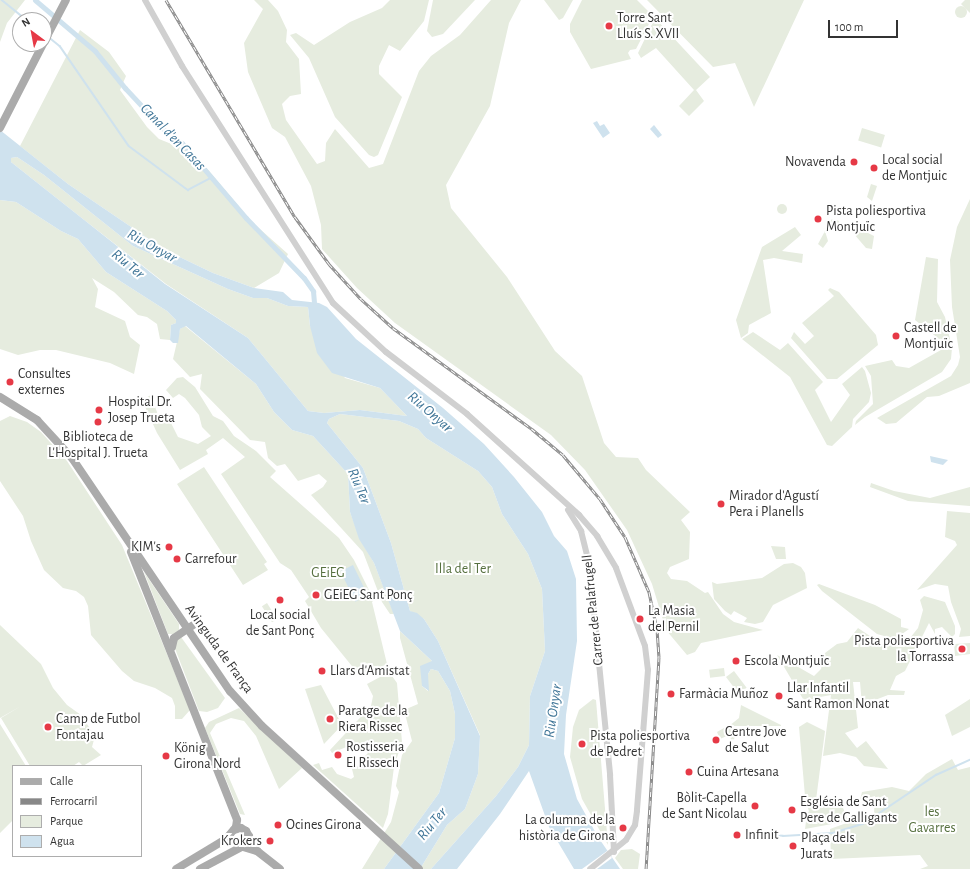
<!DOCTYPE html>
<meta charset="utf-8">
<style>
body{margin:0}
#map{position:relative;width:970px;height:869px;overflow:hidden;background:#fff;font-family:"Alegreya Sans",sans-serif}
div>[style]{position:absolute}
.green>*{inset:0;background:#e6ecdf;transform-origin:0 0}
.round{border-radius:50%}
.water>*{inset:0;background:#cfe2ee;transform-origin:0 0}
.pier>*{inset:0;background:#fff}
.stream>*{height:1.5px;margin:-0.75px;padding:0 0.75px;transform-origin:0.75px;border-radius:0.75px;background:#cfe2ee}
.canal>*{height:5px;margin:-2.5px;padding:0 2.5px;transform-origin:2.5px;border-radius:2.5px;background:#cfe2ee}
.minor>*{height:6px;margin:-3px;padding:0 3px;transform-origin:3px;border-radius:3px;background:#d0d0d0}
.major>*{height:8px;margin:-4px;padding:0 4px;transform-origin:4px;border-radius:4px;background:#ababab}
.rail>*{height:3px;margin-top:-1.5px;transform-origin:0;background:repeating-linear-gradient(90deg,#fff 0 4.5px,#888 0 9px);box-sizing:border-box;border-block:1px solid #888}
.dots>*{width:11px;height:11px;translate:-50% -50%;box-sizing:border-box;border:2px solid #fff;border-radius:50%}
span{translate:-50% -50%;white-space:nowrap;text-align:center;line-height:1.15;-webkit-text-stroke:4px #fff;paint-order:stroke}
.poi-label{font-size:14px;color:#333}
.left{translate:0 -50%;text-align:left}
.right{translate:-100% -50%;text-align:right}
.park-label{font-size:14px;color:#56703f}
.street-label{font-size:14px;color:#333}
.water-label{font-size:15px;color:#3f7597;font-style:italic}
.legend{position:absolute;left:12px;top:765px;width:130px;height:92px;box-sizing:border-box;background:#fff;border:1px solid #adadad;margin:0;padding:5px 7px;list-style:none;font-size:12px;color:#333}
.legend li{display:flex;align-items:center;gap:8px;height:20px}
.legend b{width:20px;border:1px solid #adadad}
.north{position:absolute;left:12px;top:12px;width:40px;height:40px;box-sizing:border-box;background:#fff;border:1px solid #adadad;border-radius:50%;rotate:328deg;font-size:11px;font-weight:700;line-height:16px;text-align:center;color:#333}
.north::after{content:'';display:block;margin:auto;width:14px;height:18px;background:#e63946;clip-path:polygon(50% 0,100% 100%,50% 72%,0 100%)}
.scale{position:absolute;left:828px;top:20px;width:70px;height:18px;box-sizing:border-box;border:2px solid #333;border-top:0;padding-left:5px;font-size:12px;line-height:14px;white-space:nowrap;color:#333;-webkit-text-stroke:3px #fff;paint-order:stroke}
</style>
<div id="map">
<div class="green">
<i style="clip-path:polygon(0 0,25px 0,7px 23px,0 42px)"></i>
<i style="clip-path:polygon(254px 0,268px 0,278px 11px,287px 30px,286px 42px,299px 59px,301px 94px,290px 96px,282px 104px,286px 120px,317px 164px,325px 161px,326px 143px,335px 129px,369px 168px,383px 164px,419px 71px,431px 56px,460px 35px,491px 0,521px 0,509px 23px,490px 106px,446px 185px,451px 208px,507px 277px,555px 351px,582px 376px,604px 443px,616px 457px,638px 458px,646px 470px,690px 512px,681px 520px,690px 532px,689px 559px,670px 567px,667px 573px,671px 579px,687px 581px,705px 593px,708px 592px,723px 614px,734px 622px,763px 630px,701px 643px,695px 652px,687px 655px,666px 630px,652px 584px,627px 530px,585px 470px,551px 435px,395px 323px,357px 288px,322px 249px,321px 225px,311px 186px,285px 137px,272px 128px,248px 72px,244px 43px,263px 9px)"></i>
<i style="clip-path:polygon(390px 0,429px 0,424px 21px,400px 51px,389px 45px,379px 66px,379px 74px,402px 97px,378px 155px,374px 157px,369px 155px,335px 117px,309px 58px,290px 35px,296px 33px,314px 45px,350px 22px,382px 8px)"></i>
<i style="clip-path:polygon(433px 0,475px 0,443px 34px,432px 37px,427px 31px)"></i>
<i style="clip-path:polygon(544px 0,573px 0,563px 18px,559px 20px)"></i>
<i style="clip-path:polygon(582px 0,637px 0,653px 16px,636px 49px,630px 50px,628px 53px,631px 59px,591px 69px,570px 32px,570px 24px)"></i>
<i style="clip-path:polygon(647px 0,804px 0,754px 107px,735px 63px,713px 67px)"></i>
<i style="clip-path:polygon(965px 0,970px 0,970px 13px,961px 4px)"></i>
<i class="round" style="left:955px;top:6px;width:12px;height:12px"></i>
<i style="clip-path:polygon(655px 18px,710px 77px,696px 90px,704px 101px,689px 116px,679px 106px,694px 90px,656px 48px,641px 58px,638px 53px)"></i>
<i style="clip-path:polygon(80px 30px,109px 52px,126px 76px,120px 90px,147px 127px,159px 139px,194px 153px,251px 221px,288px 254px,279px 273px,254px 288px,213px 273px,165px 250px,68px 184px,20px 146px)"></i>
<i style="left:862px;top:128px;width:24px;height:13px;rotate:17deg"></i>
<i style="clip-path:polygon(17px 157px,44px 175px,133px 246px,228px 289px,253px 298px,267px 298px,288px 306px,308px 307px,310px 326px,345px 378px,380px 388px,407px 416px,360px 410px,324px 413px,308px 411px,248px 338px,166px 284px,83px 219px,11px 162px,11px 158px)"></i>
<i style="clip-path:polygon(871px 184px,877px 186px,872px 201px,867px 197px)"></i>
<i style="clip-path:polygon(970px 199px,970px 383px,939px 396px,927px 397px,896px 423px,886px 424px,877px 418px,951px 376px,958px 365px,960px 357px,952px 307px,950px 260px,957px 227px)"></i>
<i style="clip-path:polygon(0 200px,16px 202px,61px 231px,78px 239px,106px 272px,167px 311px,176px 320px,176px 323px,171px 325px,170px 340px,160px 339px,157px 324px,147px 317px,138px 315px,114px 292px,92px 278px,98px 289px,95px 307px,125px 321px,130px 337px,140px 345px,134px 374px,110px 363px,56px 350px,40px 350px,18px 355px,0 349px)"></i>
<i class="round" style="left:777px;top:204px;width:10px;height:10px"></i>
<i class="round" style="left:828px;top:219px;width:12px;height:12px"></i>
<i style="clip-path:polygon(795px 227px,801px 235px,782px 251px,803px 254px,802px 263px,774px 258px,763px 260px,771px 313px,749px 325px,748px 333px,741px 338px,736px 320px,762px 247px)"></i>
<i style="clip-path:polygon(856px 227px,874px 236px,872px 249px,866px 248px,854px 234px)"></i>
<i style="clip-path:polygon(825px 231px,828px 241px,823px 248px,818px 244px)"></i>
<i style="clip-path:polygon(926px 257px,938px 259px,937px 302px,945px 317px,952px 348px,951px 359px,942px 372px,865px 417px,855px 425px,856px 421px,873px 404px,871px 376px,865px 366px,892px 360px,896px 366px,909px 368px,948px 346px,915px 320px)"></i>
<i style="clip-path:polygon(830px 288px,839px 292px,876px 335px,878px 345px,837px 379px,827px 379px,791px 338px,794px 332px,805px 344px,814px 336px,802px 323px,834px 296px,828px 290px)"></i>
<i style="clip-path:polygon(185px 326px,256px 384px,274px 412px,292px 430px,313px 436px,348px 474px,350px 512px,360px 539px,374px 563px,394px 614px,390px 614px,382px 602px,363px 552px,311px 495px,323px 487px,327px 481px,319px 474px,298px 481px,285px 464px,277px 466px,268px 458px,265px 442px,250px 440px,200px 389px,202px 374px,190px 377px,173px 359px,180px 329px)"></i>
<i style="clip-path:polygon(753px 332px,780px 350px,788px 343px,823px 382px,815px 390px,831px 422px,850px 395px,842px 384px,862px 367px,865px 371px,871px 393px,869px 402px,853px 419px,852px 427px,832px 446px,827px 445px,790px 377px,742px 339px)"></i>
<i style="clip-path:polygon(183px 377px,195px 387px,213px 416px,223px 421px,234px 436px,256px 451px,276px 471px,270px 477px,339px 538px,354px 560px,374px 600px,372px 602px,387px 664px,360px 676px,321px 628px,305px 601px,309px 597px,291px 570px,280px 563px,221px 474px,245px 457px,223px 438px,206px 450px,208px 454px,180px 470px,157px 433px,142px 400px,151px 395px,158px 415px,167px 415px,178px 437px,198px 444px,211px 436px,202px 427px,199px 415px,185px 398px,179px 394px,173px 398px,166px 390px,177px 378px)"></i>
<i style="clip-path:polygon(340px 414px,399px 421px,418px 429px,426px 438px,478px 471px,492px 487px,502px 514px,528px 554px,542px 589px,545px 651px,530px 696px,529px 745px,518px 767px,496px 796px,431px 869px,420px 869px,447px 825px,465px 809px,478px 774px,480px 735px,438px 641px,424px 619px,410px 611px,391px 543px,363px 468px,327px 423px,329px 419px)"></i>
<i style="clip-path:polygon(10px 416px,27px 422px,41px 432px,67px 461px,122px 545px,190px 710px,182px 719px,175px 719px,175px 706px,172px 698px,155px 688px,134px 681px,122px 671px,91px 635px,88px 606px,84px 597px,76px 591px,63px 588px,44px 570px,31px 541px,23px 516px,0 481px,0 421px)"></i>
<i style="clip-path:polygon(204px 467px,267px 562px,264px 564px,268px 570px,243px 585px,177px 484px)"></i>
<i style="clip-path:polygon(871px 483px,894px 491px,930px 498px,970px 487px,970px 506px,908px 501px,870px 487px)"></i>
<i style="clip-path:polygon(947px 511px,970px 513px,970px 636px,959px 637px,961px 629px,951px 602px,948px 586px,935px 584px,917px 590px,957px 545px,955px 541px,945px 537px)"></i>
<i style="clip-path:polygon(771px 546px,785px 547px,786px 559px,776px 559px)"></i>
<i style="clip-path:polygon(793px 563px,801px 567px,805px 573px,807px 588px,773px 605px,763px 622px,755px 624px,744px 622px,747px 618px,734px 611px,731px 615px,725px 611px,714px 599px,712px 582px,717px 584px,762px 578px,784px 564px)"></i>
<i style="clip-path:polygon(144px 572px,179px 624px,179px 630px,174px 634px,168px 634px)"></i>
<i style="clip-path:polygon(819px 584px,875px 605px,901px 619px,901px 627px,909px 629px,895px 639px,877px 634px,822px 591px,817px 585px)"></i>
<i style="clip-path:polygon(924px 596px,945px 602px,955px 626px,955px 634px,952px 637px,942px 627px,935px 629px,935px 634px,929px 623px,905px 671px,896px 676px,890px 690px,905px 691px,904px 695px,888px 695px,862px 705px,860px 682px,853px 682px,858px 728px,845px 733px,857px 748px,866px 741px,888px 769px,864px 766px,856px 757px,840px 753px,823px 756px,831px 695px,815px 698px,806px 704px,777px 655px,814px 676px,821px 669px,825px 653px,837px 644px,847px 642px,858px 628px,882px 644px,899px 644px,910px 638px,918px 628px,923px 610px,920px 600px)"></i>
<i style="left:267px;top:603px;width:19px;height:6px;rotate:58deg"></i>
<i style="clip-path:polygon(0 625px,41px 664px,53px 688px,67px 705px,81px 715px,95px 736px,92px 747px,101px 755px,83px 766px,79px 762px,73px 766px,30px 766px,1px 718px,21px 706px,0 718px)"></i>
<i style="clip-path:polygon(400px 631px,433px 662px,429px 664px,422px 686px,428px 691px,428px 674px,431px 669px,438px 671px,450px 691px,455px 714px,455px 738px,439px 793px,384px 869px,362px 869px,391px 822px,399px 792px,396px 786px,402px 755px,412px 741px,404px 710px,418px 704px,400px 638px)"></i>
<i style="clip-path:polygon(181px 637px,225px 698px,218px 708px,207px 712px,199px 711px,174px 646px,175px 641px)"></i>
<i style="clip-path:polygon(970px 643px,970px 654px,955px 656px,954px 644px)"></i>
<i style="left:724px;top:668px;width:8px;height:15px;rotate:83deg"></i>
<i style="left:734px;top:671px;width:21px;height:10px;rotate:53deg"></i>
<i style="clip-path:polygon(382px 676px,392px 676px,397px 683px,402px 742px,394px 767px,388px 814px,383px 828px,313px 765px,319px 763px,322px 770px,332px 767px,337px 774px,351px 779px,354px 777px,352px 769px,363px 764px,360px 756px,365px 756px,368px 753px,360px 746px,351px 745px,332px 753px,330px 750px,371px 706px,373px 696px,367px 684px)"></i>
<i style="clip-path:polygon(321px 685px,342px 725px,324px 744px,305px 689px)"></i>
<i style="clip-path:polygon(593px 699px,596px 700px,608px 845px,582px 799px,570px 757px,573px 727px,579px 710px)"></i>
<i style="clip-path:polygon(970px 699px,970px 727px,952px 736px,945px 715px)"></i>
<i style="clip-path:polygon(741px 705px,781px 725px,781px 726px,729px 726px,739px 718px)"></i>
<i style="clip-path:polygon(239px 708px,302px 768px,279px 789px,256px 736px,244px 721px,231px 718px,216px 724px,210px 733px,245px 815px,240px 814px,205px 728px,209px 722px)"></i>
<i style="clip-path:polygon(807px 722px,825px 731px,816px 800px,805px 796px,799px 727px)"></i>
<i style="clip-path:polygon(0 724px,26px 766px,13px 766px,13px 820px,0 833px)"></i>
<i style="clip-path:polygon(724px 728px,742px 728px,742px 730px,732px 741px,729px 735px,720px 739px,717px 732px)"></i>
<i style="clip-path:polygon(952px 759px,958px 770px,970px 767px,970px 869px,920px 869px,928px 866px,920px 855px,831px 859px,830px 829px,874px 813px,875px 796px,860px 800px,862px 792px,892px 787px,909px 791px,926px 774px)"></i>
<i style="clip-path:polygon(840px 800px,848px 821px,805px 829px,807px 814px,809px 811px,806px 803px,818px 809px)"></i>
<i style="clip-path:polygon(632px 849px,640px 854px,638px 869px,623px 869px,615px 858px,621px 850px)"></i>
</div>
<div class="water">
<i style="clip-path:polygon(597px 121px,600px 126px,604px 124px,610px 133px,603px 138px,593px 123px)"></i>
<i style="clip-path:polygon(654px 125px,662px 135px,658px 138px,650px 129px)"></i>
<i style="clip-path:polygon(evenodd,0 130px,68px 184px,165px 250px,213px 273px,254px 288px,283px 292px,292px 300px,319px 303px,327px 307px,356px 339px,443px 408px,484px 444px,514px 477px,542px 512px,554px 536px,567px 551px,576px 579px,577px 641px,566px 715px,564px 754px,577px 799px,598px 837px,620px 869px,574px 869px,549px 827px,529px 771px,500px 814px,457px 869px,431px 869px,496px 796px,518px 767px,529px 745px,530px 696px,545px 651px,542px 589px,528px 554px,502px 514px,492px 487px,478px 471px,426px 438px,418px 429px,399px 421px,340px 414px,329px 419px,327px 423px,363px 468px,391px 543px,410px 611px,417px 613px,424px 619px,438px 641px,480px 736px,478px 774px,465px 809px,447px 825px,420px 869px,384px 869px,439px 793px,455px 738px,455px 714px,450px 691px,438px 671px,431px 669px,428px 674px,429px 691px,422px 686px,420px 666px,432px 661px,400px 631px,374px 563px,359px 539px,350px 512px,348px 474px,313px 436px,292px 430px,274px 412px,256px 384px,186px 326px,180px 329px,178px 343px,173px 343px,170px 340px,171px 325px,176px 323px,176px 320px,167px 311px,106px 272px,78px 239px,61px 231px,16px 202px,0 200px,0 130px,17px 157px,44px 175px,133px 246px,228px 289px,253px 298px,267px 298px,288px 306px,308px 307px,310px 326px,317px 353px,332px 373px,380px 388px,407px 416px,360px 410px,324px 413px,308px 411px,248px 338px,165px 284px,83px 219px,11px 162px,11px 158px,17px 157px)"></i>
<i style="clip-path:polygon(930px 456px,948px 460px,943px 465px,931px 462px)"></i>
<i style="left:353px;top:565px;width:34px;height:14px;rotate:64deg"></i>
</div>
<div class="pier">
<i style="clip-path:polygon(607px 851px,612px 858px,597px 869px,582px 869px)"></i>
</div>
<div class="stream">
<i style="left:2px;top:0;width:32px;rotate:39deg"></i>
<i style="left:50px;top:38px;width:13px;rotate:39deg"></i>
<i style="left:60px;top:46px;width:121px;rotate:55.4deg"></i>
<i style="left:129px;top:146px;width:74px;rotate:36.7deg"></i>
<i style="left:188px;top:190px;width:26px;rotate:-28deg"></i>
<i style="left:750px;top:834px;width:33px;rotate:3deg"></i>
<i style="left:783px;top:836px;width:50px;rotate:-3.4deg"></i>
<i style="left:833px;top:833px;width:31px;rotate:-17deg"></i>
<i style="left:863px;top:824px;width:88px;rotate:-33.9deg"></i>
<i style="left:936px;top:775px;width:37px;rotate:-24deg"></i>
</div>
<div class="canal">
<i style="left:35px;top:0;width:79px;rotate:40.4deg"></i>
<i style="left:95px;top:51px;width:48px;rotate:51deg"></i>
<i style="left:125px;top:88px;width:60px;rotate:47deg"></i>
<i style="left:166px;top:132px;width:19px;rotate:35deg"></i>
<i style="left:182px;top:143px;width:99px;rotate:49.5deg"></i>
<i style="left:246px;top:218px;width:83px;rotate:46deg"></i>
<i style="left:304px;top:278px;width:16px;rotate:55deg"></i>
<i style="left:313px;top:291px;width:11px;rotate:85deg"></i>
</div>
<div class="minor">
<i style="left:145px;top:0;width:76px;rotate:60.7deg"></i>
<i style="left:182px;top:66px;width:281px;rotate:57.5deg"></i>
<i style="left:333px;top:303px;width:72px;rotate:42.8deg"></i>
<i style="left:386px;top:352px;width:102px;rotate:37.4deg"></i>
<i style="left:467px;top:414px;width:151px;rotate:42deg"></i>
<i style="left:579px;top:515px;width:28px;rotate:49deg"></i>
<i style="left:597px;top:536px;width:37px;rotate:59deg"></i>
<i style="left:616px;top:568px;width:83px;rotate:69.6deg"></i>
<i style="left:645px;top:646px;width:24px;rotate:83deg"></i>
<i style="left:648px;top:670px;width:141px;rotate:94.5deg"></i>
<i style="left:637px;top:811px;width:14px;rotate:98deg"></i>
<i style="left:635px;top:825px;width:17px;rotate:121deg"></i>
<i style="left:626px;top:840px;width:46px;rotate:141.1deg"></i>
<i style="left:568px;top:510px;width:25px;rotate:58deg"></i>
<i style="left:581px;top:531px;width:33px;rotate:76deg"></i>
<i style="left:589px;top:563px;width:213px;rotate:84.3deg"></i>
<i style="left:610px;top:775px;width:77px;rotate:87deg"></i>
</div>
<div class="major">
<i style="left:44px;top:42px;width:47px;rotate:-62.4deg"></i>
<i style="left:0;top:128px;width:94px;rotate:-62.9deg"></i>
<i style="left:0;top:397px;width:44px;rotate:31.9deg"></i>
<i style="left:37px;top:420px;width:52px;rotate:47.4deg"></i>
<i style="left:72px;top:458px;width:282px;rotate:55.9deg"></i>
<i style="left:230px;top:691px;width:47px;rotate:47.6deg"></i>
<i style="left:262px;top:726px;width:212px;rotate:42.3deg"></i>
<i style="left:131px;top:552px;width:288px;rotate:68.4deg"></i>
<i style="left:237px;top:820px;width:7px;rotate:98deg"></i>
<i style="left:236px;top:827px;width:16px;rotate:130deg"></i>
<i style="left:226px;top:839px;width:58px;rotate:149deg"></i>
<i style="left:172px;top:647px;width:9px;rotate:-77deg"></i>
<i style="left:174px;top:638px;width:29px;rotate:-34deg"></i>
<i style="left:243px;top:847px;width:15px;rotate:16deg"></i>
<i style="left:257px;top:851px;width:29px;rotate:38deg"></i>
<i style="left:200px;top:869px;width:53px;rotate:-28deg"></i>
<i style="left:247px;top:844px;width:8px;rotate:-76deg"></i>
<i style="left:249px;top:836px;width:6px;rotate:-121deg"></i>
<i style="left:246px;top:831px;width:6px;rotate:-149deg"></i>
<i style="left:241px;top:828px;width:7px;rotate:164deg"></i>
</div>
<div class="rail">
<i style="left:166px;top:0;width:252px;rotate:59.3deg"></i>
<i style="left:295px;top:217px;width:58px;rotate:54.1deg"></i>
<i style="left:329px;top:264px;width:47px;rotate:47.6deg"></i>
<i style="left:361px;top:299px;width:43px;rotate:42.2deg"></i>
<i style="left:393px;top:328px;width:172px;rotate:36deg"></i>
<i style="left:532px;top:429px;width:40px;rotate:40deg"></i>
<i style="left:563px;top:455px;width:57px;rotate:49.9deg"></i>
<i style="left:600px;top:499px;width:45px;rotate:56.7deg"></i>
<i style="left:625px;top:537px;width:60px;rotate:66.4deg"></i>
<i style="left:649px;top:592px;width:38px;rotate:78deg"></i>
<i style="left:657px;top:629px;width:28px;rotate:86deg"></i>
<i style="left:659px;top:657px;width:212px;rotate:93.5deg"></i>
</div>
<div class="dots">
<i style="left:609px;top:26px;background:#e63946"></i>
<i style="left:854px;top:162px;background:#e63946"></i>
<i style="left:874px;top:168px;background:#e63946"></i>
<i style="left:818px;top:219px;background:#e63946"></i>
<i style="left:896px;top:336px;background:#e63946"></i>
<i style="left:10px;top:382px;background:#e63946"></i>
<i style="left:99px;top:410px;background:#e63946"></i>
<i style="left:98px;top:422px;background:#e63946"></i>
<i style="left:721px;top:504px;background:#e63946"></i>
<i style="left:169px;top:547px;background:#e63946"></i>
<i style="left:177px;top:559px;background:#e63946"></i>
<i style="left:316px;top:595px;background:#e63946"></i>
<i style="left:280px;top:600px;background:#e63946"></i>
<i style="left:640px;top:619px;background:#e63946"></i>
<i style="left:962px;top:649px;background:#e63946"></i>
<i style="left:736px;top:661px;background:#e63946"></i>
<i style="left:322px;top:671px;background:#e63946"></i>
<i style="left:671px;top:694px;background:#e63946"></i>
<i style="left:779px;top:696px;background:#e63946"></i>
<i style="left:330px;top:719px;background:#e63946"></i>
<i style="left:48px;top:727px;background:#e63946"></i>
<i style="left:716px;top:740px;background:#e63946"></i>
<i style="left:582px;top:744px;background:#e63946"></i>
<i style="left:338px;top:755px;background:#e63946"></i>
<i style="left:166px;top:756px;background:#e63946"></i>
<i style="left:689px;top:772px;background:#e63946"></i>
<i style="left:755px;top:806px;background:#e63946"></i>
<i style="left:792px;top:810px;background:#e63946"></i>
<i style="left:278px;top:825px;background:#e63946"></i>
<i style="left:623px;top:828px;background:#e63946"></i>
<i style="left:737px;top:835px;background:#e63946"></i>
<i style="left:270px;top:841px;background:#e63946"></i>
<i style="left:793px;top:846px;background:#e63946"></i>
</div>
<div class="poi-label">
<span class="left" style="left:617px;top:26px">Torre Sant<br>Lluís S. XVII</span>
<span class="left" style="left:882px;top:168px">Local social<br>de Montjuic</span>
<span class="right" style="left:846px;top:162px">Novavenda</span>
<span class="left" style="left:826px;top:219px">Pista poliesportiva<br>Montjuïc</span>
<span class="left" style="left:904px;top:336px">Castell de<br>Montjuïc</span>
<span class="left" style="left:18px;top:382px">Consultes<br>externes</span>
<span class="left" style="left:108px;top:410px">Hospital Dr.<br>Josep Trueta</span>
<span style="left:98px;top:445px">Biblioteca de<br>L'Hospital J. Trueta</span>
<span class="left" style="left:729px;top:504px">Mirador d'Agustí<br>Pera i Planells</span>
<span class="right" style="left:161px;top:547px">KIM's</span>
<span class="left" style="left:185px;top:559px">Carrefour</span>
<span class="left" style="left:324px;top:595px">GEiEG Sant Ponç</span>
<span class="left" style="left:648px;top:619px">La Masia<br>del Pernil</span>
<span style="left:280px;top:623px">Local social<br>de Sant Ponç</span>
<span class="right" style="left:954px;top:649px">Pista poliesportiva<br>la Torrassa</span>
<span class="left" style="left:744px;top:661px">Escola Montjuïc</span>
<span class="left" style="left:330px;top:671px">Llars d'Amistat</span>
<span class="left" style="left:787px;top:696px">Llar Infantil<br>Sant Ramon Nonat</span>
<span class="left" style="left:679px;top:694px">Farmàcia Muñoz</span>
<span class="left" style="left:338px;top:719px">Paratge de la<br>Riera Rissec</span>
<span class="left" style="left:56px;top:727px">Camp de Futbol<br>Fontajau</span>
<span class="left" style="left:725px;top:740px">Centre Jove<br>de Salut</span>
<span class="left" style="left:590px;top:744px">Pista poliesportiva<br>de Pedret</span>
<span class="left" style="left:346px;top:755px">Rostisseria<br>El Rissech</span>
<span class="left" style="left:174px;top:756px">König<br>Girona Nord</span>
<span class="left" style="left:697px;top:772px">Cuina Artesana</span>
<span class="right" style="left:747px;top:806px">Bòlit-Capella<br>de Sant Nicolau</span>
<span class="left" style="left:800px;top:810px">Església de Sant<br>Pere de Galligants</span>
<span class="right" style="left:615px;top:828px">La columna de la<br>història de Girona</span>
<span class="left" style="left:286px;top:825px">Ocines Girona</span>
<span class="left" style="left:745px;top:835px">Infinit</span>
<span class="left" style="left:801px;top:846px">Plaça dels<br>Jurats</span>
<span class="right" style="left:262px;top:841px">Krokers</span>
</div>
<div class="park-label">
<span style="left:463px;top:569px">Illa del Ter</span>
<span style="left:328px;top:573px">GEiEG</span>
<span style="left:932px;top:820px">les<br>Gavarres</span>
</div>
<div class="street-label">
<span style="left:593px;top:610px;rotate:-96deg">Carrer de Palafrugell</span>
<span style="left:219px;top:649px;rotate:54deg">Avinguda de França</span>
</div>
<div class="water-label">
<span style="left:173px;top:137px;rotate:46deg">Canal d'en Casas</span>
<span style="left:152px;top:246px;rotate:29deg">Riu Onyar</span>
<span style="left:128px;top:264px;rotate:39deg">Riu Ter</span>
<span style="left:430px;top:412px;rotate:41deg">Riu Onyar</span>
<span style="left:359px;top:486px;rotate:67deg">Riu Ter</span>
<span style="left:553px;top:711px;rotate:-82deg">Riu Onyar</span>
<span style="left:432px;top:824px;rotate:-50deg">Riu Ter</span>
</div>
<ul class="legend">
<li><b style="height:5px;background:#ababab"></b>Calle</li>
<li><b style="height:5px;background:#888"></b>Ferrocarril</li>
<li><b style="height:11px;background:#e6ecdf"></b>Parque</li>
<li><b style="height:11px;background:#cfe2ee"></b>Agua</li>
</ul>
<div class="north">N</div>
<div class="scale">100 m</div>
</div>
